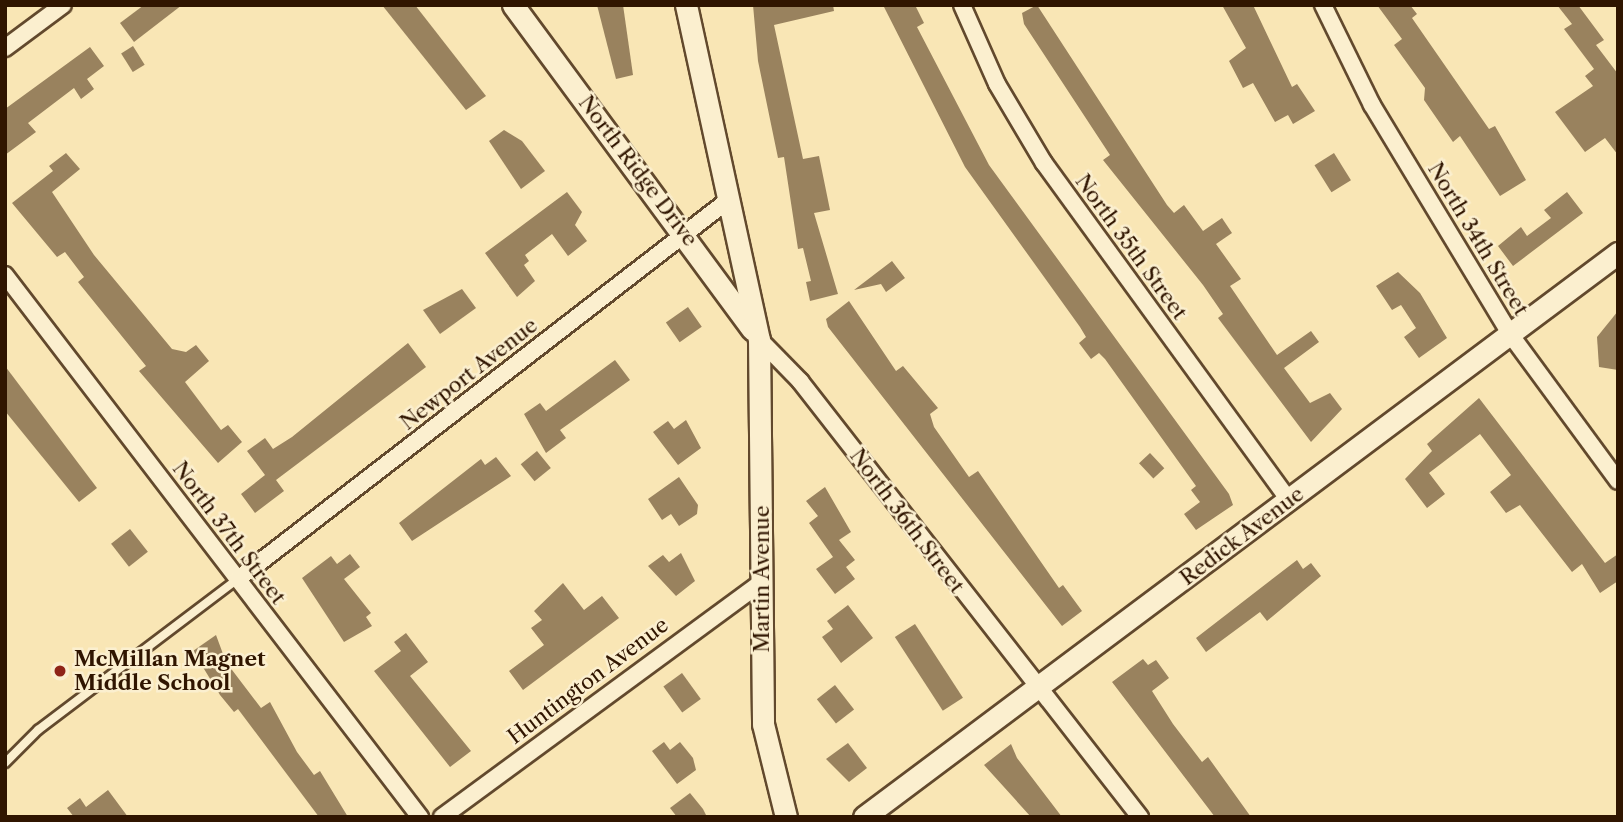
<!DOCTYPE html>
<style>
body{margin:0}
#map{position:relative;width:1623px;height:822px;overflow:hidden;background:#f9e6b5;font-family:"Libre Caslon Text",serif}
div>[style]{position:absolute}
.building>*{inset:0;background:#99825e;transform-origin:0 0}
.roads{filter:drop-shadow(2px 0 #62492d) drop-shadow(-2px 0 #62492d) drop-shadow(0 2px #62492d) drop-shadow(0 -2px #62492d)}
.lane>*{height:8px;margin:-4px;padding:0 4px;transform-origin:4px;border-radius:4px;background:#fbefcf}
.street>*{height:16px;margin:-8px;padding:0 8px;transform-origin:8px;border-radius:8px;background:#fbefcf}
.secondary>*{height:21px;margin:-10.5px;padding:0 10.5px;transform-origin:10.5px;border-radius:10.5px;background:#fbefcf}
.dots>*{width:19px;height:19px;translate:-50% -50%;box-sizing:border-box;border:4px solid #fbefcf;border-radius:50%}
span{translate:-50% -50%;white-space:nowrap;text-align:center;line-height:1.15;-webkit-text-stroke:5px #fbefcf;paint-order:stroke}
.street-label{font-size:21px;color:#301500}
.poi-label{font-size:21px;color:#301500;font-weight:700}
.left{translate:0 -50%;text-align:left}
.frame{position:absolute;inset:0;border:7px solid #301500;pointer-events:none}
</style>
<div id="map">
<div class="building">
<i style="clip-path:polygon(144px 5px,182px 5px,134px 42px,120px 23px)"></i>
<i style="clip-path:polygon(382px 5px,415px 5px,486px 96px,466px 110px)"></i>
<i style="clip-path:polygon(597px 5px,623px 5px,633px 75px,616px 79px)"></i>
<i style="clip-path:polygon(753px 5px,833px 5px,834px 11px,774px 25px,803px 159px,819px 156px,830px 210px,814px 213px,838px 294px,810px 301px,806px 282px,811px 281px,803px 248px,798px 249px,784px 157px,778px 158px,758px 61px)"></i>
<i style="clip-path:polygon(883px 5px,915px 5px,924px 23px,917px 27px,989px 165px,1229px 494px,1233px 505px,1196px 530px,1184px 514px,1200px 502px,1191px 490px,1196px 486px,1105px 359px,1099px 353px,1091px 359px,1079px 343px,1086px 337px,1080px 327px,965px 167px)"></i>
<i style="clip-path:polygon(1037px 5px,1167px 205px,1174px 213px,1184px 205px,1203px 231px,1222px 218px,1232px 233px,1216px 244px,1241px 279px,1230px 286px,1277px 355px,1311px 331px,1319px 342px,1284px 368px,1310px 403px,1330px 393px,1342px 409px,1311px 442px,1218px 318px,1223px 314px,1203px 285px,1103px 160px,1110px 155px,1024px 24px,1022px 13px)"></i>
<i style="clip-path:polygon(1222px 5px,1253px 5px,1292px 87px,1297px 84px,1315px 111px,1293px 124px,1288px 115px,1275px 122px,1253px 83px,1243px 88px,1229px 61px,1246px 48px)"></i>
<i style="clip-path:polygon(1377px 5px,1410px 5px,1417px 14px,1412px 18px,1489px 129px,1495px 126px,1526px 180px,1500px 196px,1460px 136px,1453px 142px,1424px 100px,1425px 88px,1394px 45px,1402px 39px)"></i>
<i style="clip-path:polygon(1557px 5px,1578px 5px,1604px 40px,1596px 45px,1618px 74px,1618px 155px,1605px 138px,1585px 152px,1555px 112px,1593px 86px,1585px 76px,1594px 69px,1564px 29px,1572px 24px)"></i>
<i style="left:133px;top:46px;width:22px;height:14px;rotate:58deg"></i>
<i style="clip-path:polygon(90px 47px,104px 66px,87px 79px,94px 89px,81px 99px,74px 88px,28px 123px,36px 132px,5px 155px,5px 109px)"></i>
<i style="clip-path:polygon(504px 130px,522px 141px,545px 171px,521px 189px,489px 141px)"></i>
<i style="clip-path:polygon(66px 153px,80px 169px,52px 192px,94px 255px,172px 349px,186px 352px,196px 345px,209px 361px,185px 382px,221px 430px,228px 425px,242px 442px,218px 463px,139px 371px,146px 366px,78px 282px,84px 277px,65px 252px,57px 257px,12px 203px,53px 171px,49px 166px)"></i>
<i style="left:1334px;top:153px;width:32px;height:23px;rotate:58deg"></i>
<i style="clip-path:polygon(567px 192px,582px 212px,575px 225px,587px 241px,568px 256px,552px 234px,525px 255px,529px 261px,524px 265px,535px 281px,517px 297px,485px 253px)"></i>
<i style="clip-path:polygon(1567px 192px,1583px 213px,1513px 266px,1498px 246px,1521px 227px,1527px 236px,1551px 218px,1544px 210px)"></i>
<i style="clip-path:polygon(892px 261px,905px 278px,886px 292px,881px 284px,854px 290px)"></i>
<i style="clip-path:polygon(1398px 272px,1420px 293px,1447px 338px,1419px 358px,1404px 337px,1416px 328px,1401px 305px,1392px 310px,1376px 286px)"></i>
<i style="clip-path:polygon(462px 289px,476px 308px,440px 334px,423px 310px)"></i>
<i style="clip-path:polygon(849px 301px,896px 371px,903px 366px,938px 408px,930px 414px,934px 427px,969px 477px,978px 471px,1059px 588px,1063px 585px,1082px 611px,1062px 626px,828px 327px,826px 319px)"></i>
<i style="left:688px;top:307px;width:24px;height:27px;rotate:55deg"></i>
<i style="clip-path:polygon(1618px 311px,1618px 370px,1599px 367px,1597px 337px)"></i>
<i style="clip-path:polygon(408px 343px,426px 367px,276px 480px,284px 491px,255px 513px,241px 494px,265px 475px,247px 451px,265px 438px,273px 449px,292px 437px)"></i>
<i style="clip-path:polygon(615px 360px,630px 380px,560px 430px,566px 438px,546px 453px,524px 414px,540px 403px,546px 411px)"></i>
<i style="clip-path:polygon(5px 366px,97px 488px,79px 502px,5px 411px)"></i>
<i style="clip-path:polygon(1479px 398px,1605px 563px,1618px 554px,1618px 581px,1600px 593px,1582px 564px,1572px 572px,1520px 505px,1506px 513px,1490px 492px,1511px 475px,1480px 434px,1429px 473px,1445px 494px,1427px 508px,1405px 479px,1432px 451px,1427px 444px)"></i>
<i style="clip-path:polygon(686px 420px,701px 448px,678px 465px,653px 432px,668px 421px,674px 429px)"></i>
<i style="left:537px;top:451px;width:22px;height:21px;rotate:51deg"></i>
<i style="left:1150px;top:453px;width:21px;height:15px;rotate:47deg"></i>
<i style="clip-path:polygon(496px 457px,511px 476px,412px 541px,399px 523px,481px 459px,485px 465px)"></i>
<i style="clip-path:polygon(679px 477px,698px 505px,697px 514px,679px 526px,671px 514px,662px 520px,648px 499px)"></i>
<i style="clip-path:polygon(825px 487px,851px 532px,839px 540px,855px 560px,846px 567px,855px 579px,835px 594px,816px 569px,833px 557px,809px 523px,818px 516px,806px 501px)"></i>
<i style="left:130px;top:529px;width:29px;height:24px;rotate:52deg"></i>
<i style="clip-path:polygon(681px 553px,695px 581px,676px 596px,648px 566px,663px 555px,669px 562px)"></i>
<i style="clip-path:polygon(350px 554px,360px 567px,344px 579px,371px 613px,366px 617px,372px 626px,344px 642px,302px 578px,331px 556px,337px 564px)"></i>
<i style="clip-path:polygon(1297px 560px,1303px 569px,1311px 563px,1321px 576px,1267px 621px,1260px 612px,1206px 652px,1196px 638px)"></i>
<i style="clip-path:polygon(563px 583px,584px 610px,602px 596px,619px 618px,523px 690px,509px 671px,544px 645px,531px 628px,542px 620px,534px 611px)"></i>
<i style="clip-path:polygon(848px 605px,873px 638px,841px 663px,822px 637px,833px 629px,827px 621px)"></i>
<i style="left:915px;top:624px;width:88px;height:24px;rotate:57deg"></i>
<i style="clip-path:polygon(406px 633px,428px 662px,410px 676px,471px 751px,450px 767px,374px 671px,401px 651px,394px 642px)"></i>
<i style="clip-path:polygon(216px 635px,226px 662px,261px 708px,270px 702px,297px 752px,314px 775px,320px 771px,348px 817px,319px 817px,238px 709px,234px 712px,220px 695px,193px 651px)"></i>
<i style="clip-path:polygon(1143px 659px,1148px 665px,1156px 660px,1169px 678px,1152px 691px,1173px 724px,1202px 762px,1208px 757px,1251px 817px,1215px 817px,1112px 682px)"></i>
<i style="left:682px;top:673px;width:32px;height:23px;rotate:54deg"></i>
<i style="left:835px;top:685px;width:31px;height:23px;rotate:52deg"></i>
<i style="clip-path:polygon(664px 742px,670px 750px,680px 742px,693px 758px,696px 770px,677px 784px,652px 751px)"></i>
<i style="clip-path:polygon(848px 743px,867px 768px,849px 782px,826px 759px)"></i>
<i style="clip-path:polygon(1011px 744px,1017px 758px,1062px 817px,1031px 817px,984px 765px)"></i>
<i style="clip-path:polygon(108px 790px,128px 817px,74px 817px,67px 808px,80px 798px,86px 807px)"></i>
<i style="clip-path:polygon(690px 793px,703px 809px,707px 817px,677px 817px,670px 808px)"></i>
</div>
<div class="roads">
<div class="lane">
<i style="left:5px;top:763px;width:47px;rotate:-45deg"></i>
<i style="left:38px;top:730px;width:251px;rotate:-37.1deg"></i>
</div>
<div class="street">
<i style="left:962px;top:5px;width:86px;rotate:66.1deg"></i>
<i style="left:997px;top:84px;width:92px;rotate:59.3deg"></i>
<i style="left:1044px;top:163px;width:417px;rotate:54deg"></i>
<i style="left:1323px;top:5px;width:111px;rotate:63.9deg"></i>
<i style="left:1372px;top:105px;width:267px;rotate:58.9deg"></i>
<i style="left:1510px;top:334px;width:182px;rotate:53.7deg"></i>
<i style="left:5px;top:48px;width:72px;rotate:-36.6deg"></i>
<i style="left:5px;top:275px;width:683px;rotate:52.56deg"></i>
<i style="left:759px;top:339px;width:59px;rotate:45.7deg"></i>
<i style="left:800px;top:381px;width:553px;rotate:52.05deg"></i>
<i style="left:238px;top:579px;width:617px;rotate:-37.69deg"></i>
<i style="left:442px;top:817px;width:397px;rotate:-36.3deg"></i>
</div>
<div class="secondary">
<i style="left:513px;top:5px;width:403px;rotate:53.6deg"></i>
<i style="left:686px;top:5px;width:342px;rotate:77.7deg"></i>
<i style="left:759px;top:339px;width:385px;rotate:89.4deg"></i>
<i style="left:763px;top:724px;width:96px;rotate:76.1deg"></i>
<i style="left:864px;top:817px;width:942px;rotate:-36.8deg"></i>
</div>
</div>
<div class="dots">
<i style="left:60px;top:671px;background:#8f2418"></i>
</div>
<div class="street-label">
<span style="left:638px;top:171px;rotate:53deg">North Ridge Drive</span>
<span style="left:1478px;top:239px;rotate:59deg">North 34th Street</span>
<span style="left:1131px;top:247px;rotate:54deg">North 35th Street</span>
<span style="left:469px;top:374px;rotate:-38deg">Newport Avenue</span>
<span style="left:907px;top:521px;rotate:53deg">North 36th Street</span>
<span style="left:229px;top:533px;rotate:53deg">North 37th Street</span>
<span style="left:1242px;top:536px;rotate:-37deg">Redick Avenue</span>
<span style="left:762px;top:579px;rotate:-90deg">Martin Avenue</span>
<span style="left:588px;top:681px;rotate:-37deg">Huntington Avenue</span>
</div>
<div class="poi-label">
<span class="left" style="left:74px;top:671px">McMillan Magnet<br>Middle School</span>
</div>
<div class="frame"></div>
</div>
